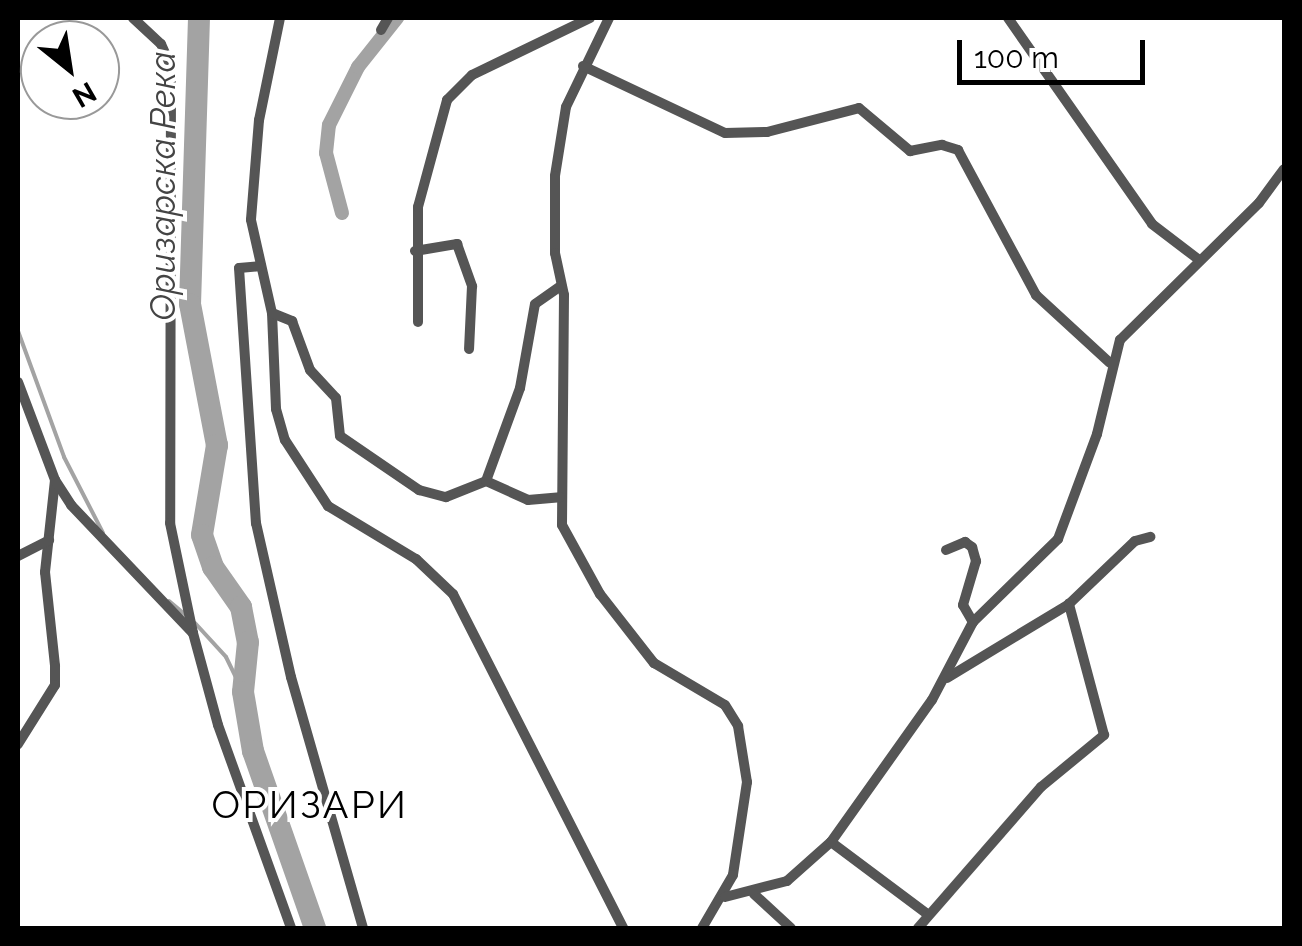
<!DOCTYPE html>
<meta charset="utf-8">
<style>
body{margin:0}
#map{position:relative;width:1302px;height:946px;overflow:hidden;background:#fff;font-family:Raleway,sans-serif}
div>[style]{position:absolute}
.stream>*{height:4px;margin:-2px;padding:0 2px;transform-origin:2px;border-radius:2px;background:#a3a3a3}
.canal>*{height:14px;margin:-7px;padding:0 7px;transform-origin:7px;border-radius:7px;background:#a3a3a3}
.river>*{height:22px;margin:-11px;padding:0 11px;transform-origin:11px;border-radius:11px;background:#a3a3a3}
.minor>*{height:10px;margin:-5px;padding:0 5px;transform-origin:5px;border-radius:5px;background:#555}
span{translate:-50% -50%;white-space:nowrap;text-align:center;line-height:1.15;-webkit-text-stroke:8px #fff;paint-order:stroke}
.water-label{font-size:35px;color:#444;font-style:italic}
.quarter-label{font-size:38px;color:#000;letter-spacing:2.5px}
.frame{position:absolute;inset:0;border:20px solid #000;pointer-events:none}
.north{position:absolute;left:20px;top:20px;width:100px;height:100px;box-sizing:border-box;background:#fff;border:2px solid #999;border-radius:50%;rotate:150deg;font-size:28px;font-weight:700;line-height:40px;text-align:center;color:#000}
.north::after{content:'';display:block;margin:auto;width:35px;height:45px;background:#000;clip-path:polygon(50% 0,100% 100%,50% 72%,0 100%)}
.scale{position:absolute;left:957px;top:40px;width:188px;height:45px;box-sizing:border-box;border:5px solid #000;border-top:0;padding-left:12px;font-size:30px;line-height:35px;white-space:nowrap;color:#000;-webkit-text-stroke:8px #fff;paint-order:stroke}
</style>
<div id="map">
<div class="stream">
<i style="left:18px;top:331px;width:134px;rotate:69.9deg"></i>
<i style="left:64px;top:457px;width:85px;rotate:62.8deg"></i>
<i style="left:169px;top:601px;width:25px;rotate:40deg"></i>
<i style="left:195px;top:623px;width:46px;rotate:47.6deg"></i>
<i style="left:226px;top:657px;width:39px;rotate:64deg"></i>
</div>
<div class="canal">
<i style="left:342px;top:213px;width:62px;rotate:-104.9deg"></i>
<i style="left:326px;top:153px;width:28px;rotate:-84deg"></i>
<i style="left:329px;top:125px;width:65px;rotate:-63.4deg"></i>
<i style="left:358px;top:67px;width:63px;rotate:-51.5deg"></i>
</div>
<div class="river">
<i style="left:199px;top:18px;width:286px;rotate:91.8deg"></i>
<i style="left:190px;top:304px;width:144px;rotate:79.2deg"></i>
<i style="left:217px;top:445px;width:91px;rotate:99.5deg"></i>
<i style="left:202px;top:535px;width:34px;rotate:71deg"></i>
<i style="left:213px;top:567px;width:49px;rotate:55deg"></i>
<i style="left:241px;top:607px;width:36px;rotate:79deg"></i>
<i style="left:248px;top:642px;width:50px;rotate:95.7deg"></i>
<i style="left:243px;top:692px;width:60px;rotate:80.4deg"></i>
<i style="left:253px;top:751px;width:188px;rotate:70.7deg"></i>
</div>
<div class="minor">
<i style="left:133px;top:18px;width:38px;rotate:43deg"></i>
<i style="left:161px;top:44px;width:24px;rotate:66deg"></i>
<i style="left:171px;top:66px;width:457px;rotate:90.1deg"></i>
<i style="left:170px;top:523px;width:112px;rotate:78.2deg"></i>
<i style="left:280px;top:18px;width:104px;rotate:101.6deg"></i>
<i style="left:259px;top:120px;width:100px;rotate:94.6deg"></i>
<i style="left:251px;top:220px;width:95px;rotate:77.3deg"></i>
<i style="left:272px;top:313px;width:96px;rotate:87.6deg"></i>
<i style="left:276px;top:409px;width:32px;rotate:74deg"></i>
<i style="left:285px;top:440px;width:79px;rotate:56.9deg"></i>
<i style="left:328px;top:506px;width:103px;rotate:31.1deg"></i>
<i style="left:416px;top:559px;width:51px;rotate:43.4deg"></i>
<i style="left:453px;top:594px;width:375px;rotate:63deg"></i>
<i style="left:609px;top:18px;width:99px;rotate:115.8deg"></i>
<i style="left:566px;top:107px;width:70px;rotate:99.1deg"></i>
<i style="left:555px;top:176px;width:77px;rotate:90deg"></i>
<i style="left:555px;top:253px;width:43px;rotate:77.9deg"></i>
<i style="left:564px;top:295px;width:230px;rotate:90.5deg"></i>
<i style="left:562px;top:525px;width:79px;rotate:61.2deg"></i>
<i style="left:600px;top:594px;width:88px;rotate:52deg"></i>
<i style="left:654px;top:663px;width:82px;rotate:30.6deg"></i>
<i style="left:725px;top:705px;width:25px;rotate:58deg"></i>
<i style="left:738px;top:726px;width:57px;rotate:80.9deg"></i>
<i style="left:747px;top:782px;width:94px;rotate:98.6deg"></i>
<i style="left:733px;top:875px;width:61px;rotate:120.3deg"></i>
<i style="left:1008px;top:18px;width:251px;rotate:55deg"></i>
<i style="left:1152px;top:224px;width:58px;rotate:37.3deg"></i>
<i style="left:381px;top:30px;width:14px;rotate:-60deg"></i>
<i style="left:583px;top:66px;width:157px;rotate:25.3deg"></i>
<i style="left:725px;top:133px;width:42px;rotate:-1.4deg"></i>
<i style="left:767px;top:132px;width:95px;rotate:-14.6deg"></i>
<i style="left:859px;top:108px;width:67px;rotate:40.1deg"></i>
<i style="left:910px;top:151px;width:33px;rotate:-11deg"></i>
<i style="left:942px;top:145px;width:17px;rotate:17deg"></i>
<i style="left:958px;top:150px;width:165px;rotate:61.7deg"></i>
<i style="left:1036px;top:295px;width:100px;rotate:42.6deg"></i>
<i style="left:415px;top:251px;width:43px;rotate:-9.5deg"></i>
<i style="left:457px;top:244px;width:45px;rotate:70.3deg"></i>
<i style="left:472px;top:286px;width:63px;rotate:92.7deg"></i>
<i style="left:261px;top:266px;width:22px;rotate:175deg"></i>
<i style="left:239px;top:268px;width:256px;rotate:86.2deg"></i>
<i style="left:256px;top:523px;width:158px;rotate:77.2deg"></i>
<i style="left:291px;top:677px;width:261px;rotate:74deg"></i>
<i style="left:272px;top:313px;width:22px;rotate:22deg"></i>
<i style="left:292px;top:321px;width:52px;rotate:69.8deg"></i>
<i style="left:310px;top:370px;width:38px;rotate:47deg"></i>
<i style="left:336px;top:398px;width:38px;rotate:84deg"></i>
<i style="left:340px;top:436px;width:96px;rotate:34.4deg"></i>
<i style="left:419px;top:490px;width:28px;rotate:15deg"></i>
<i style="left:446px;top:497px;width:43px;rotate:-21.8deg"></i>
<i style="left:486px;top:481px;width:46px;rotate:24.3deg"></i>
<i style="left:528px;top:500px;width:32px;rotate:-5deg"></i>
<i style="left:418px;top:322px;width:115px;rotate:-90deg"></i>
<i style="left:418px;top:207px;width:111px;rotate:-74.8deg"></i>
<i style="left:447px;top:100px;width:35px;rotate:-45deg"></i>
<i style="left:472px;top:75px;width:131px;rotate:-25.8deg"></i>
<i style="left:18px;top:382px;width:105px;rotate:69.3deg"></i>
<i style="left:55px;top:480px;width:93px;rotate:96.2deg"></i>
<i style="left:45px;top:572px;width:95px;rotate:83.9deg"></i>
<i style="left:55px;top:666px;width:19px;rotate:90deg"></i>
<i style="left:55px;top:685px;width:70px;rotate:122.1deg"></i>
<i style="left:55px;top:480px;width:30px;rotate:57deg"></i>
<i style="left:71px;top:505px;width:177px;rotate:46.4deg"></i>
<i style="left:193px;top:633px;width:95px;rotate:74.8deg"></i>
<i style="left:218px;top:725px;width:216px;rotate:70.2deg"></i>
<i style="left:486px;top:481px;width:99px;rotate:-69.9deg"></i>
<i style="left:520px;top:388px;width:85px;rotate:-79.9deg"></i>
<i style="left:535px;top:304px;width:32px;rotate:-35deg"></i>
<i style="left:946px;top:550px;width:21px;rotate:-23deg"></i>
<i style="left:965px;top:542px;width:9px;rotate:36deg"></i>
<i style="left:972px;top:547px;width:15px;rotate:74deg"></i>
<i style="left:976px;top:561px;width:46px;rotate:106.5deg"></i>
<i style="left:963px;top:605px;width:20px;rotate:60deg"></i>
<i style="left:18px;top:556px;width:35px;rotate:-27deg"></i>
<i style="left:947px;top:678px;width:143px;rotate:-31.2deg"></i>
<i style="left:1069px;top:604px;width:91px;rotate:-43.7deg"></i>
<i style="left:1135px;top:541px;width:16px;rotate:-15deg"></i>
<i style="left:831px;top:842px;width:119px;rotate:36.8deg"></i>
<i style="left:754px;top:894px;width:50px;rotate:42.6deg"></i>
<i style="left:725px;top:897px;width:64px;rotate:-14.5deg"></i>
<i style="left:787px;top:881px;width:59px;rotate:-41.6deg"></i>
<i style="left:831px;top:842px;width:174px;rotate:-54.6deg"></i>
<i style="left:932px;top:700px;width:88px;rotate:-62.3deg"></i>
<i style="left:973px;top:622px;width:119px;rotate:-44.3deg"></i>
<i style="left:1058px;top:539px;width:112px;rotate:-69.6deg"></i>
<i style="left:1097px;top:434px;width:97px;rotate:-76.3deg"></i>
<i style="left:1120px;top:340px;width:195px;rotate:-44.6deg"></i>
<i style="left:1259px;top:203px;width:42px;rotate:-53.7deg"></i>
<i style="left:918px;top:928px;width:187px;rotate:-48.9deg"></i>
<i style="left:1041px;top:787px;width:82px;rotate:-39.5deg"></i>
<i style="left:1104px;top:735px;width:136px;rotate:-105deg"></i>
</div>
<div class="water-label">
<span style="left:163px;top:186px;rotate:-90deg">Оризарска Река</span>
</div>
<div class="quarter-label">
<span style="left:310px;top:805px">ОРИЗАРИ</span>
</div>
<div class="frame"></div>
<div class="north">N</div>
<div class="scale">100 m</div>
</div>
